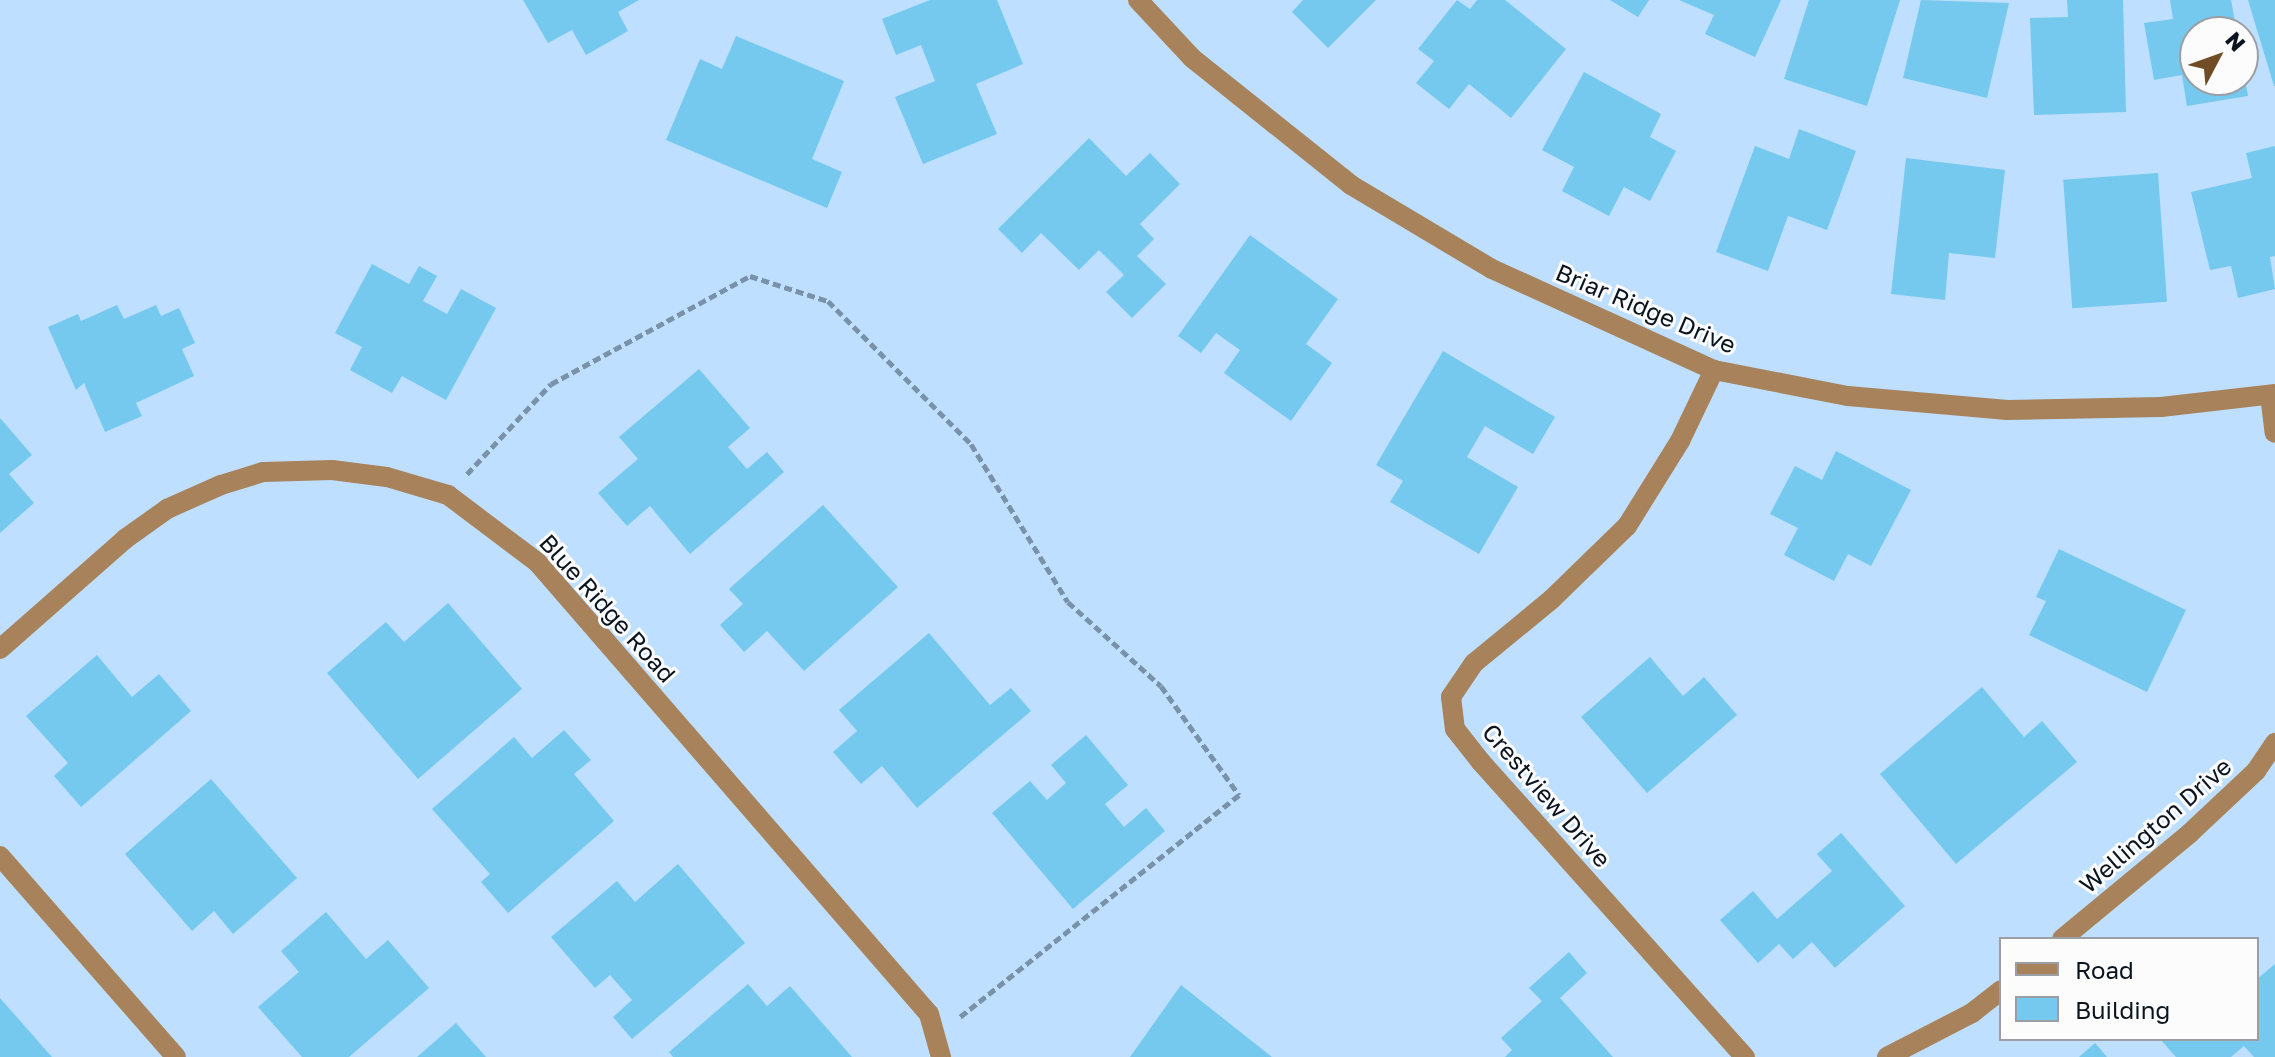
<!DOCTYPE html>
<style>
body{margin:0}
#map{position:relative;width:2275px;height:1057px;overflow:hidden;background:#bedfff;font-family:"Golos Text",sans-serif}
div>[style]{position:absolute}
.building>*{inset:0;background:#75c9ef;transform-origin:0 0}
.path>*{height:5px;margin-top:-2.5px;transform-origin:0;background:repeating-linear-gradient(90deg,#7991a9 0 8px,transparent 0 12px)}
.street>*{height:20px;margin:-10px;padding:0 10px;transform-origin:10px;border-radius:10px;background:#a7825a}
span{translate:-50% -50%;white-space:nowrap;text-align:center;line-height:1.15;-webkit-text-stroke:6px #fcfcfc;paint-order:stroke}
.street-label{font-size:24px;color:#09141f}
.legend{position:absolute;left:1999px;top:937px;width:260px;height:104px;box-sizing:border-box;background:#fcfcfc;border:2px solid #9b9fa4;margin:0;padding:10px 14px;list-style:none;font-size:24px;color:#09141f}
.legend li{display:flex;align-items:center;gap:16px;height:40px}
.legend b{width:40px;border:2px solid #9b9fa4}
.north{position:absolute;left:2179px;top:16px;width:80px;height:80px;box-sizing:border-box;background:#fcfcfc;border:2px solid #9b9fa4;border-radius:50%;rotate:49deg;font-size:22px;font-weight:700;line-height:32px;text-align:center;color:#09141f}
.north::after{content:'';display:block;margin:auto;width:28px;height:36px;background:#704d26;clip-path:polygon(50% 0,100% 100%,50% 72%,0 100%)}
</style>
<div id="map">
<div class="building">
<i style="clip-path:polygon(523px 0,639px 0,618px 12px,628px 31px,586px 55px,572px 30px,548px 43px)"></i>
<i style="clip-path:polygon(930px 0,997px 0,1023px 64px,976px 84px,997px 134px,923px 164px,895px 97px,935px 81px,921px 45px,896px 55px,882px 19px)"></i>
<i style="clip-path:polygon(1303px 0,1376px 0,1328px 48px,1292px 12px)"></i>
<i style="clip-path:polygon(1457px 0,1470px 9px,1477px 0,1505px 0,1566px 49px,1511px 118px,1469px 84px,1449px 109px,1416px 83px,1434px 61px,1418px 49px)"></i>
<i style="clip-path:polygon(1610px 0,1649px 0,1638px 17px)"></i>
<i style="clip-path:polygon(1679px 0,1781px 0,1755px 57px,1705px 34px,1714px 15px)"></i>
<i style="clip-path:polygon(1809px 0,1900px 0,1867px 106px,1784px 79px)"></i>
<i style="clip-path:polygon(1921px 0,2009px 3px,1987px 98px,1903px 78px)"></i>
<i style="clip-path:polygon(2067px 0,2123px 0,2126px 112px,2034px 115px,2030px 18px,2068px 17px)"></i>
<i style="clip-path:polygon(2170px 0,2231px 0,2237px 32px,2195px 32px,2195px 80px,2245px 80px,2248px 96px,2187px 106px,2182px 75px,2154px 80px,2144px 23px,2173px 19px)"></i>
<i style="clip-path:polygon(2248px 0,2275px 0,2275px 86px,2274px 86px)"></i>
<i style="clip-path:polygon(736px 36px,844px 81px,812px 159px,842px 172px,827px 208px,666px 140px,700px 59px,722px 69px)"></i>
<i style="clip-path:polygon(1584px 72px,1661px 114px,1650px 137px,1676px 151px,1650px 201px,1624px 187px,1609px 216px,1562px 191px,1574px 167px,1542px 150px)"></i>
<i style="clip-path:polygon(1799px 129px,1856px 151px,1827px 230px,1788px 216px,1768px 271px,1716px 252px,1755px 146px,1789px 159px)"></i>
<i style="clip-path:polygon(1089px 138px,1126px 176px,1150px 153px,1180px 184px,1140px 224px,1154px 239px,1137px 256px,1166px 284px,1132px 318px,1106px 292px,1124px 275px,1099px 250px,1079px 270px,1041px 233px,1022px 253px,998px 229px)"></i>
<i style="clip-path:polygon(2275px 146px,2275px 256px,2270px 257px,2275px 289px,2238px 298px,2231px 266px,2210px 270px,2191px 192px,2252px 178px,2246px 153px)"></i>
<i style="clip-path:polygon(1906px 158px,2005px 170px,1995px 258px,1949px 253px,1945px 300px,1891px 294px)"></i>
<i style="left:2158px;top:173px;width:129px;height:95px;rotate:86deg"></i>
<i style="clip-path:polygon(1250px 235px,1338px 299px,1306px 344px,1332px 363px,1291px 421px,1224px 373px,1240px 350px,1216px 333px,1201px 353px,1178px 336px)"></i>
<i style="clip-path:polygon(372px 264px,409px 284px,419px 266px,437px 276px,423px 301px,447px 314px,461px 289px,496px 308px,446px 400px,402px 376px,392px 393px,350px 370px,362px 347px,335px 333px)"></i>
<i style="clip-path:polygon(117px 305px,124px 319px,156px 305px,161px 316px,179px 308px,195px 343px,182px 349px,194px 376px,136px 403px,142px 416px,105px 432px,84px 383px,76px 390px,48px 327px,78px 314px,81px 321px)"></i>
<i style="clip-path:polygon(1443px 351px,1555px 417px,1533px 454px,1485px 426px,1467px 457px,1518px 487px,1479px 554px,1390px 502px,1403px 481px,1376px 465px)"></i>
<i style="clip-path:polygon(699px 369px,750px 428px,728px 447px,747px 469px,767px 452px,784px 472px,690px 554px,650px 506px,627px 526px,598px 493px,638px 459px,619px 437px)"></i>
<i style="clip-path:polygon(0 418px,32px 455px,9px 474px,34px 503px,0 533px)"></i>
<i style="clip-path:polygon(1836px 451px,1911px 490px,1871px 566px,1848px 554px,1834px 581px,1784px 555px,1798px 528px,1770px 514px,1795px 466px,1822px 480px)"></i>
<i style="clip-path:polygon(823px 505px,898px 587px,804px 671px,767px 631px,744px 652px,720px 625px,743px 604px,729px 589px)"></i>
<i style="clip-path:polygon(2059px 549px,2186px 610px,2147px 692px,2029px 635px,2046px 601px,2036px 597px)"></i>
<i style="clip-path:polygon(448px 603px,522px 689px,418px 779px,327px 673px,386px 622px,404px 642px)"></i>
<i style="clip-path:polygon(929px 633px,990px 705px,1011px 688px,1031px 711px,917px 808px,882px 766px,861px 784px,833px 752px,857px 731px,839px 710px)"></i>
<i style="clip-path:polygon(97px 655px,132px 697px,159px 674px,191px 711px,81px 807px,54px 776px,68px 763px,26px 716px)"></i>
<i style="clip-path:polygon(1650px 657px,1683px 696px,1704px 677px,1737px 715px,1647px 793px,1581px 717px)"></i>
<i style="clip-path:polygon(1982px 687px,2024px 737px,2042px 721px,2077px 762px,1956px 864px,1880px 774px)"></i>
<i style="clip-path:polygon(564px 730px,591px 760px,574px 774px,614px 821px,508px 913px,481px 882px,490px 874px,432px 809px,514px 737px,532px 758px)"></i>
<i style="clip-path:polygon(1086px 735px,1128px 785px,1105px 804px,1124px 827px,1146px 808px,1165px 831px,1073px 909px,992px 813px,1030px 781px,1047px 800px,1066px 783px,1051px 765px)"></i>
<i style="clip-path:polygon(211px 779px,297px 878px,233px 934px,214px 911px,192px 931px,125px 854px)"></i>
<i style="clip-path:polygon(1841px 833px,1905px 906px,1835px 968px,1812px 942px,1793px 959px,1779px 944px,1758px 963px,1720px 920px,1753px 891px,1777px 919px,1832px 871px,1817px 854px)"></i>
<i style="clip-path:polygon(678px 864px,745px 943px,632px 1039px,613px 1017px,632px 1000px,610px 975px,595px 988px,551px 937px,617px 881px,635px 902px)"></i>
<i style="clip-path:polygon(326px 912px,366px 959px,388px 940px,429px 988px,349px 1057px,302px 1057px,258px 1007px,299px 972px,281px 951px)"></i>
<i style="clip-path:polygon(1569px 952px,1587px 973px,1560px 998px,1613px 1057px,1505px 1057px,1512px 1050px,1501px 1038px,1542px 1001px,1529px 988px)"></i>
<i style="clip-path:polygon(2275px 964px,2275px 1057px,2254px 1057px,2244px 1046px,2231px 1057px,2176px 1057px,2160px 1039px,2257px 1039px,2257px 979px)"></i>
<i style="clip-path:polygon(748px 984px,767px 1006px,790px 986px,852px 1057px,673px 1057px,669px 1052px)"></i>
<i style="clip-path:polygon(1181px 985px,1272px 1057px,1130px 1057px)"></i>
<i style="clip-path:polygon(0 998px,52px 1057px,0 1057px)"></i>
<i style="clip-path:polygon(456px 1023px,486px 1057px,417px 1057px)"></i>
<i style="clip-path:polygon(2095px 1043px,2107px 1057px,2079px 1057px)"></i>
</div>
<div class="path">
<i style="left:467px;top:474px;width:123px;rotate:-47deg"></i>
<i style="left:551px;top:384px;width:226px;rotate:-28.5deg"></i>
<i style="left:750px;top:276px;width:82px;rotate:17.8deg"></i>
<i style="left:828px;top:301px;width:202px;rotate:45deg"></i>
<i style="left:971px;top:444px;width:185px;rotate:58.5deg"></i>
<i style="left:1068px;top:602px;width:125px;rotate:42.1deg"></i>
<i style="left:1161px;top:686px;width:134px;rotate:54.4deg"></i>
<i style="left:1239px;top:795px;width:357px;rotate:141.5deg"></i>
</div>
<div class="street">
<i style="left:1138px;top:0;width:79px;rotate:47deg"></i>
<i style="left:1192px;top:58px;width:203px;rotate:38.6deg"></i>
<i style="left:1351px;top:185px;width:164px;rotate:30.8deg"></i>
<i style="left:1492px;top:269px;width:244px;rotate:24.5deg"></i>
<i style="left:1714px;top:370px;width:136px;rotate:11deg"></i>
<i style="left:1848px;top:396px;width:160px;rotate:5deg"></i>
<i style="left:2007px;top:410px;width:154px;rotate:-1.1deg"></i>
<i style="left:2161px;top:407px;width:115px;rotate:-6.5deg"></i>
<i style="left:1714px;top:370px;width:79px;rotate:115.6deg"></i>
<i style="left:1680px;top:441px;width:100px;rotate:121.9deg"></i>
<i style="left:1627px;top:526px;width:105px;rotate:135.8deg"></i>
<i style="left:1552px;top:599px;width:101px;rotate:140.6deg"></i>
<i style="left:1474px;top:663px;width:41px;rotate:124.1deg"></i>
<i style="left:1451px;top:697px;width:32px;rotate:83deg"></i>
<i style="left:1455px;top:729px;width:42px;rotate:51.8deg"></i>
<i style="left:1481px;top:762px;width:396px;rotate:48.2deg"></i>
<i style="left:2270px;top:395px;width:38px;rotate:83deg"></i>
<i style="left:0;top:649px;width:167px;rotate:-41.3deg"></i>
<i style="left:125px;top:539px;width:52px;rotate:-35.5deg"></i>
<i style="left:167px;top:509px;width:59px;rotate:-24deg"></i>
<i style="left:221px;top:485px;width:44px;rotate:-17.2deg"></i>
<i style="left:263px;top:472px;width:69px;rotate:-1.7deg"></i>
<i style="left:332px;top:470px;width:55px;rotate:7.3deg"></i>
<i style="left:387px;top:477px;width:64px;rotate:16.4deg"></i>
<i style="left:448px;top:495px;width:111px;rotate:37deg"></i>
<i style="left:537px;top:562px;width:598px;rotate:49.07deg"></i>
<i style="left:929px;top:1014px;width:45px;rotate:74.4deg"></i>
<i style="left:0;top:856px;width:267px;rotate:48.8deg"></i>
<i style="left:2062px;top:939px;width:166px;rotate:-39.6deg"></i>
<i style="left:2190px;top:833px;width:91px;rotate:-43.2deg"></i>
<i style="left:2256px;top:771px;width:34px;rotate:-56deg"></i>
<i style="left:1887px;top:1057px;width:96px;rotate:-27.4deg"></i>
<i style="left:1972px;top:1013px;width:37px;rotate:-38deg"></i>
</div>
<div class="street-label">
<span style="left:1646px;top:308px;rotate:23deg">Briar Ridge Drive</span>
<span style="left:608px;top:608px;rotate:48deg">Blue Ridge Road</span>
<span style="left:1547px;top:795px;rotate:49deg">Crestview Drive</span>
<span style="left:2155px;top:825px;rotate:-41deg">Wellington Drive</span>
</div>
<ul class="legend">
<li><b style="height:10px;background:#a7825a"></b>Road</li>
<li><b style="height:22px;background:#75c9ef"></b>Building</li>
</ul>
<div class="north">N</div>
</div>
